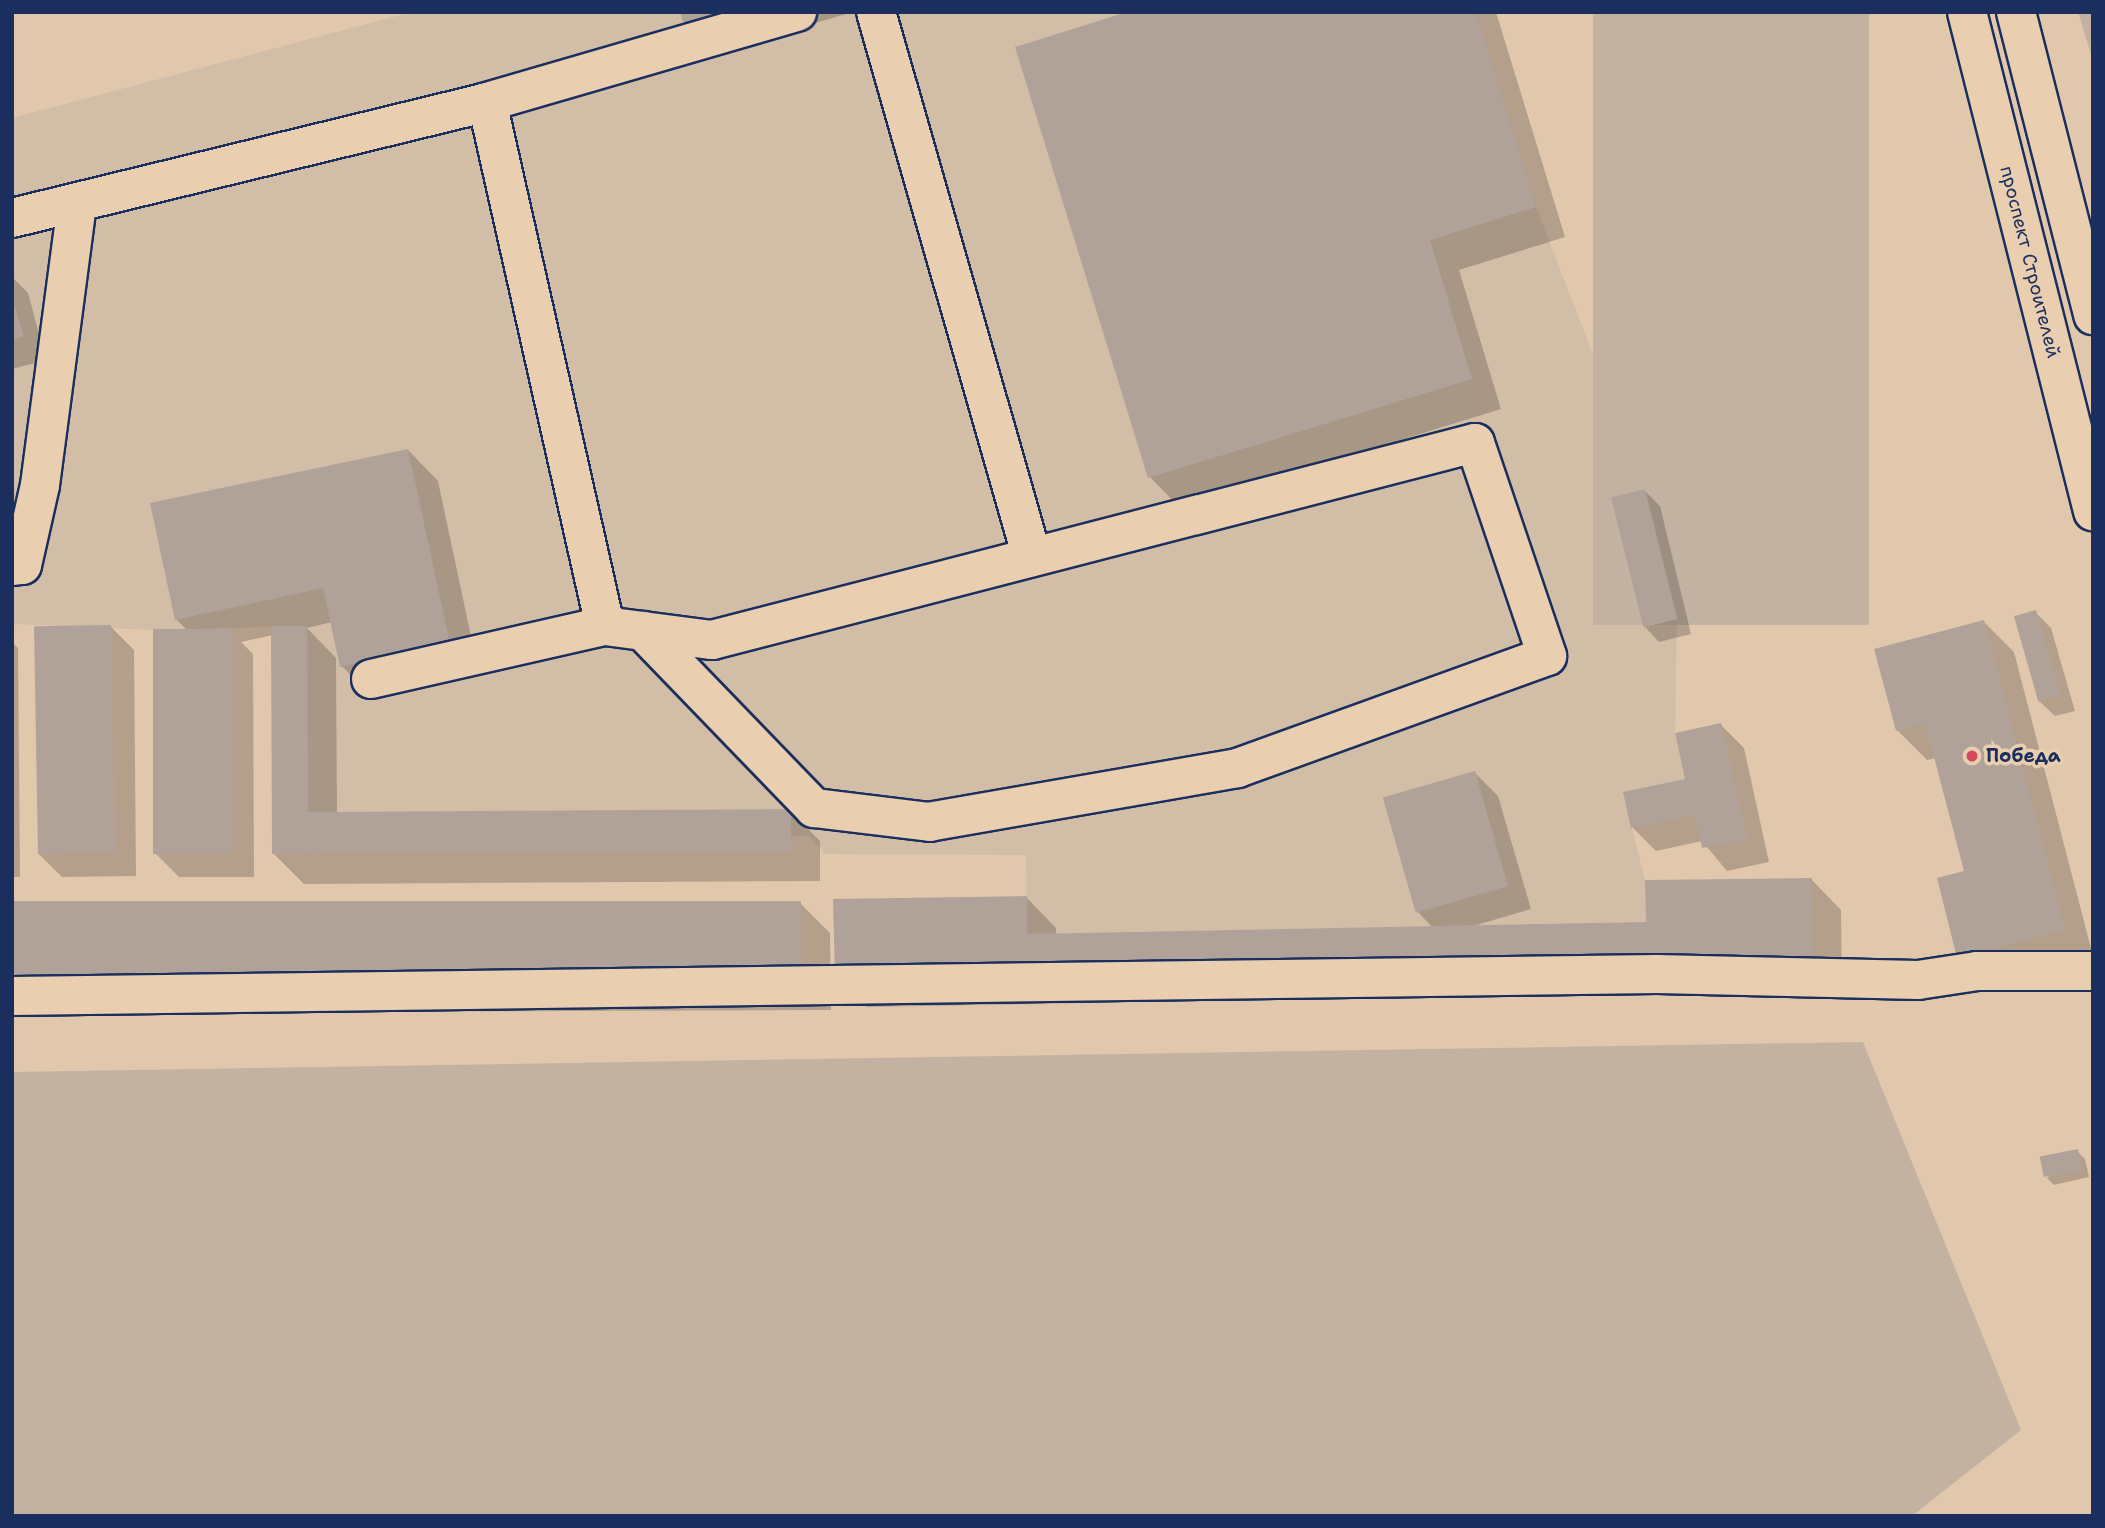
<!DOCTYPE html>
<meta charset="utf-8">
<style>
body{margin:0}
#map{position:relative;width:2105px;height:1528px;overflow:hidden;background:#e1c8ad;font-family:"Shantell Sans",sans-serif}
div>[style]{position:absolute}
.built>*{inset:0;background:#d2bda7}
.green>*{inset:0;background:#c3b2a1;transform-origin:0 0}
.shadow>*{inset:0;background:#0003}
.building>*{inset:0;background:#b0a299;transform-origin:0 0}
.roads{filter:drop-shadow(2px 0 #1b2f5e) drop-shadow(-2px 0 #1b2f5e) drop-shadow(0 2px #1b2f5e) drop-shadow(0 -2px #1b2f5e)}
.minor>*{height:38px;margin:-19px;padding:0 19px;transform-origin:19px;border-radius:19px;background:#e9ceb0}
.major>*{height:38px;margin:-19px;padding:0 19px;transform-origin:19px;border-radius:19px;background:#e9ceb0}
.dots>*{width:19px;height:19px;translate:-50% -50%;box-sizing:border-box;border:4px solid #e9ceb0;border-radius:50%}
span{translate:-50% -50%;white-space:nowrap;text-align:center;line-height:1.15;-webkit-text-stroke:7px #e9ceb0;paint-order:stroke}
.street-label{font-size:19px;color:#1b2f5e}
.poi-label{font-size:19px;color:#1b2f5e;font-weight:700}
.left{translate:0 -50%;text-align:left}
.frame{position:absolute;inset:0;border:14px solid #1b2f5e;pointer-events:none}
</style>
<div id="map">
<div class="built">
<i style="clip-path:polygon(412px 12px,1476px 12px,1536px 207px,1645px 489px,1677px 619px,1675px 733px,1685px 779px,1623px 793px,1645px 880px,1646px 922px,1027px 934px,1026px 855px,825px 854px,808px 835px,791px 837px,791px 809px,308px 812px,306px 626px,153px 630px,12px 624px,12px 118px)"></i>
</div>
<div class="green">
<i style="left:1593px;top:12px;width:276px;height:613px"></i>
<i style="clip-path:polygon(2078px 12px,2093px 12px,2093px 61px)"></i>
<i style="clip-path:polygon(1863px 1042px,2021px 1430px,1912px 1516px,12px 1516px,12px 1072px)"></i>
</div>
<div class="shadow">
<i style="clip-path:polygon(682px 12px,853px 12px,715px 52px,684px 21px)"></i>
<i style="clip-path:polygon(1133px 12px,1496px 12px,1565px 237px,1459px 270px,1501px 409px,1180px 508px,1150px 477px)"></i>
<i style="clip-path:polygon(12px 277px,28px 293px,46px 360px,12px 369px)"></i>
<i style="clip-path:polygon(408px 450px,438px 481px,479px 674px,372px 697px,342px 666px,332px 622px,307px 628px,336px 658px,337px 813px,790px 811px,820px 841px,820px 881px,304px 884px,273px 853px,273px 635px,241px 642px,253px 654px,254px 877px,179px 877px,156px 854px,188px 631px,176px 619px)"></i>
<i style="clip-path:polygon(1645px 491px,1660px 506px,1691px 634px,1659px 642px,1644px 626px)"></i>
<i style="clip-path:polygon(2035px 612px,2051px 628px,2075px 711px,2055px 716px,2039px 701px)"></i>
<i style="clip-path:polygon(1984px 622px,2014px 652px,2093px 956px,1959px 957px,1966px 873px,1936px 758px,1927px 760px,1897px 730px)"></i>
<i style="clip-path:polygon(111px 627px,134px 650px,136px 876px,62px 877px,39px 854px)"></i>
<i style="clip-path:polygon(12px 642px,18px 648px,20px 877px,12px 877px)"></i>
<i style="clip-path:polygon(1720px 724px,1744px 748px,1769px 862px,1727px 871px,1702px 841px,1656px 851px,1633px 828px,1687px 780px)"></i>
<i style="clip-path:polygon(1475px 773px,1498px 796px,1531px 909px,1473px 926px,1648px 924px,1811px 879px,1841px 910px,1842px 989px,867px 1007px,836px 977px,1026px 897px,1056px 928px,1056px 935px,1433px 928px,1418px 912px)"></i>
<i style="clip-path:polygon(800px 903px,830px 933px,831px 1010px,12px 1013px)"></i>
<i style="clip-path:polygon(2077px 1151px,2085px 1159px,2089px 1177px,2054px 1185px,2047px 1178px)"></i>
</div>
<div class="building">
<i style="clip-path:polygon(680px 12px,715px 12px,716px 13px,683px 22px)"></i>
<i style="clip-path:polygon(1127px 12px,1476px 12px,1536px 207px,1430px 240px,1472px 379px,1148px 478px,1015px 47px)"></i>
<i style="clip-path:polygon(12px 297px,24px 337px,12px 340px)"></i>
<i style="clip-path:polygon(408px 449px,450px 644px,340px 667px,323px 588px,175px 620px,150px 503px)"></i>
<i style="left:1645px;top:489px;width:134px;height:35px;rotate:76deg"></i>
<i style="left:2036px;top:610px;width:89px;height:23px;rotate:74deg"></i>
<i style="clip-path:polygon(1984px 620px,2065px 930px,1957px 958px,1937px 878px,1964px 871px,1925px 723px,1896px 731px,1874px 649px)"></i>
<i style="left:111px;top:625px;width:228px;height:77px;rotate:89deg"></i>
<i style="clip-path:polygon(271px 626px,307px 626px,308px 812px,791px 809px,791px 852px,272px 854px)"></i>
<i style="left:231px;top:629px;width:225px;height:78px;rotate:90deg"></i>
<i style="clip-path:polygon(1721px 723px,1747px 839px,1702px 848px,1695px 815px,1631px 828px,1623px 792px,1685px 779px,1675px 733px)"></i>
<i style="left:1475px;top:771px;width:120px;height:96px;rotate:74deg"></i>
<i style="clip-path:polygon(1812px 878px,1813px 960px,835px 978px,833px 899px,1027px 896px,1027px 934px,1646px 922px,1645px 880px)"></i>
<i style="left:801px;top:901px;width:80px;height:789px;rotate:90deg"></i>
<i style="left:2078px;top:1149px;width:21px;height:39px;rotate:79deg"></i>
</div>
<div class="roads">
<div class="minor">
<i style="left:876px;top:12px;width:567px;rotate:74.03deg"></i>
<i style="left:487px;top:102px;width:537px;rotate:77.31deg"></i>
<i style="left:12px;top:218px;width:489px;rotate:-13.7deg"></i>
<i style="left:487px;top:102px;width:323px;rotate:-16.2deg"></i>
<i style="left:12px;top:566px;width:10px;rotate:-6deg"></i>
<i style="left:22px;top:565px;width:82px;rotate:-77.3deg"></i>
<i style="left:40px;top:485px;width:283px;rotate:-82.5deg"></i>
<i style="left:371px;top:679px;width:240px;rotate:-12.8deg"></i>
<i style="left:605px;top:626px;width:108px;rotate:7.5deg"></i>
<i style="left:712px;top:640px;width:788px;rotate:-14.48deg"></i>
<i style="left:1475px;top:443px;width:225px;rotate:71.3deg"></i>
<i style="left:1547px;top:656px;width:329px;rotate:160.1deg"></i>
<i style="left:1238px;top:768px;width:313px;rotate:170.1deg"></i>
<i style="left:930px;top:822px;width:117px;rotate:-173.1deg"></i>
<i style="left:814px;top:808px;width:246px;rotate:-134deg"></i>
<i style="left:12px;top:996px;width:1645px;rotate:-0.77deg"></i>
<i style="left:1657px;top:974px;width:261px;rotate:1.3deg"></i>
<i style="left:1918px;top:980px;width:60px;rotate:-8.7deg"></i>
<i style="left:1977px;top:971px;width:116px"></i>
</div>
<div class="major">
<i style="left:1967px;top:12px;width:515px;rotate:75.83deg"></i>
<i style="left:2016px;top:12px;width:313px;rotate:75.7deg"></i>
</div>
</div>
<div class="dots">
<i style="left:1972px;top:756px;background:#d1495b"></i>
</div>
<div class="street-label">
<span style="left:2030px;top:262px;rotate:76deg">проспект Строителей</span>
</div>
<div class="poi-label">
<span class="left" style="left:1986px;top:756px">Победа</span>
</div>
<div class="frame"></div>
</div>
